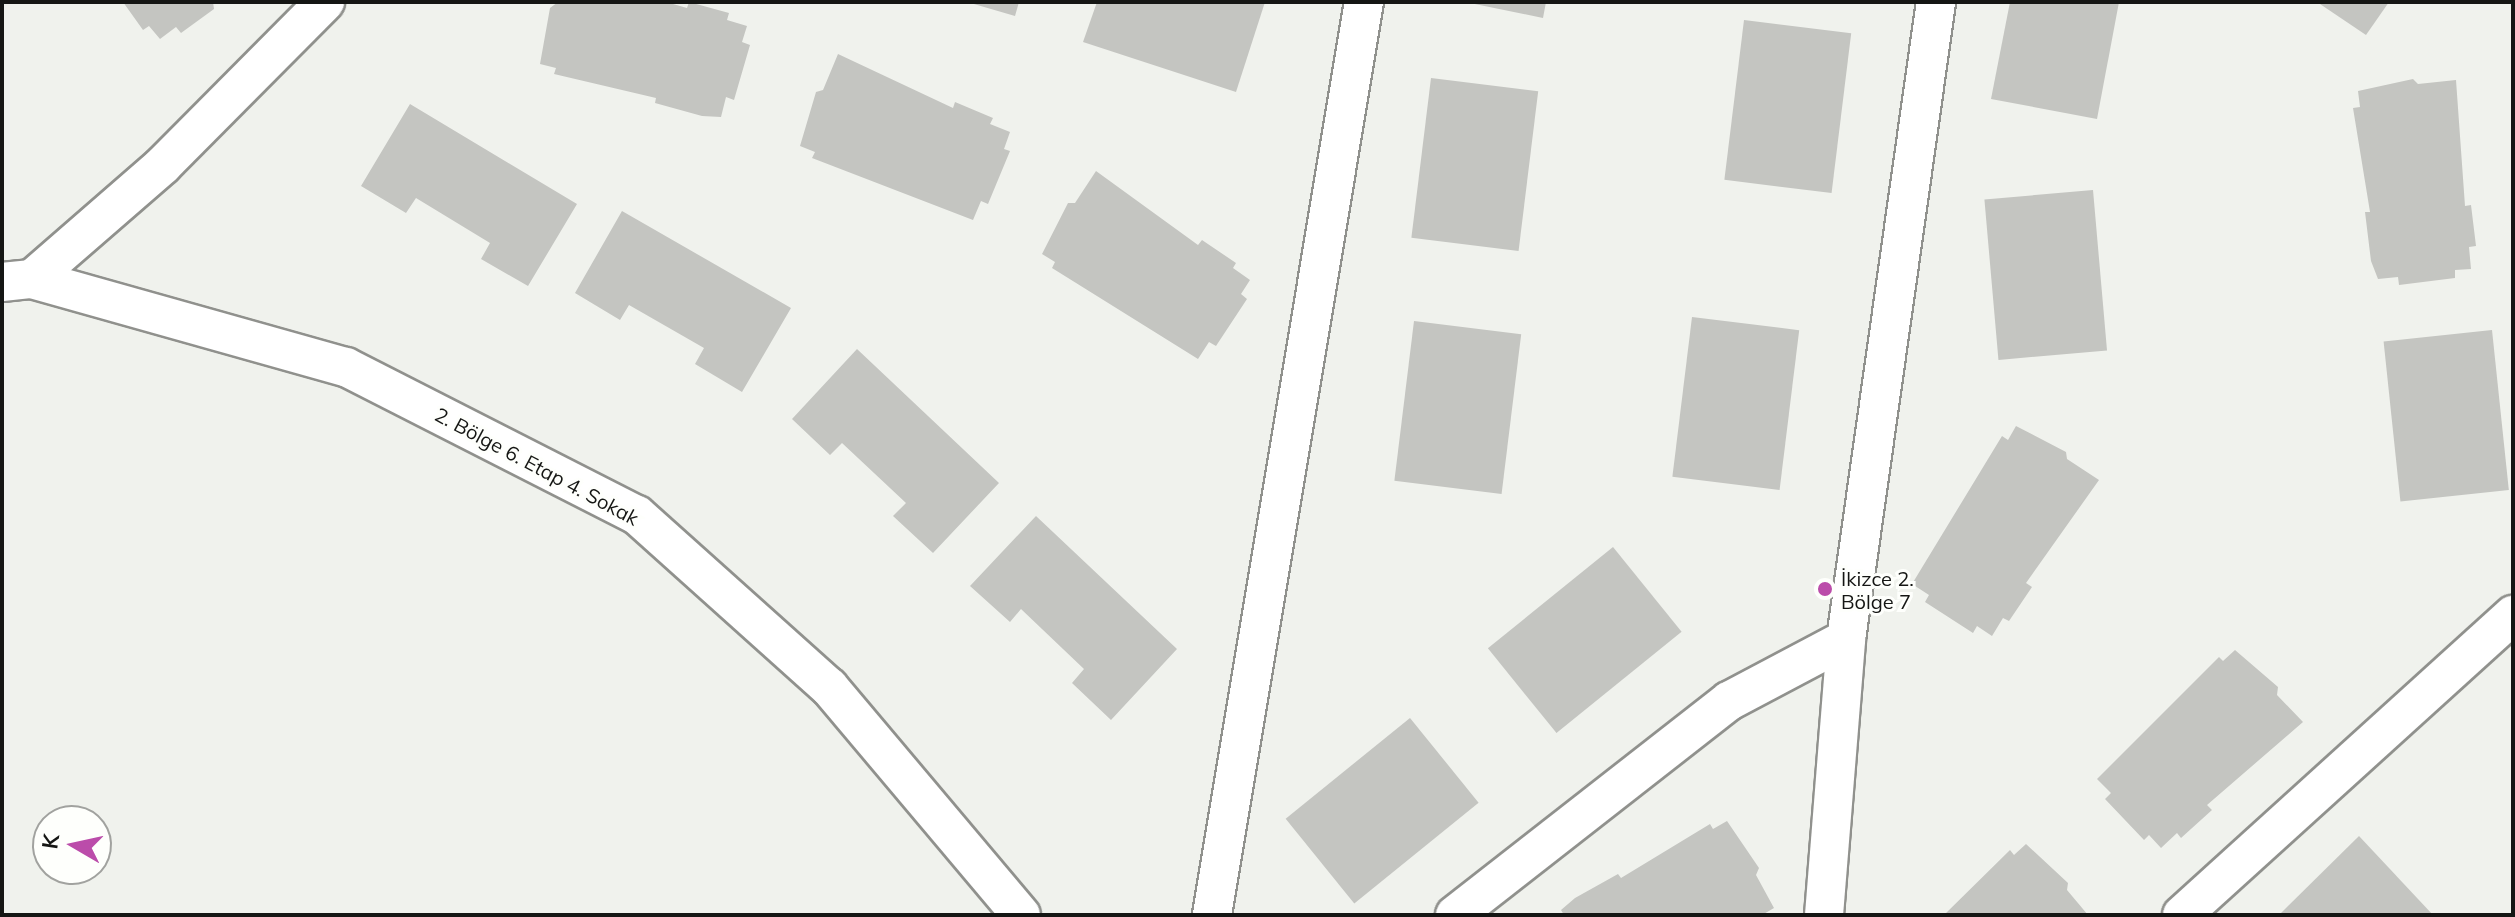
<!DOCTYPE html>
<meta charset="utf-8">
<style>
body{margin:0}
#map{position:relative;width:2515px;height:917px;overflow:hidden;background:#f0f2ed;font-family:Mulish,sans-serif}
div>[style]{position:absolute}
.building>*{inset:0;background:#c4c5c1;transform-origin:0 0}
.roads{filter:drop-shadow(2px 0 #90918d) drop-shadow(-2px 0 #90918d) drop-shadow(0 2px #90918d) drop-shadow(0 -2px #90918d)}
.street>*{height:38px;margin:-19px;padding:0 19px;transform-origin:19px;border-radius:19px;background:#fff}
.dots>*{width:22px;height:22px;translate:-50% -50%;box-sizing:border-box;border:4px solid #fefffc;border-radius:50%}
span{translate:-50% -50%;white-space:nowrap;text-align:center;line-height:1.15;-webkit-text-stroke:6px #fefffc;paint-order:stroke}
.street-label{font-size:20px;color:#151614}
.poi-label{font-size:20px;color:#151614}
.left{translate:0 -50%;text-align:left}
.frame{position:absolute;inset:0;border:4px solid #151614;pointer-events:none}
.north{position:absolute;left:32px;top:805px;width:80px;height:80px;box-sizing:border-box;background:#fefffc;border:2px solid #a1a29f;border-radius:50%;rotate:279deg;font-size:22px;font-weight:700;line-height:32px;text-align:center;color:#151614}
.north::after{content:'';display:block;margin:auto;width:28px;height:36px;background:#bb4caa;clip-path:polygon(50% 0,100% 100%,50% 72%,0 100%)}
</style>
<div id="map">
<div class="building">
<i style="clip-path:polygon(123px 2px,213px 2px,214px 9px,181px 33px,176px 27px,160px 39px,149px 26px,143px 30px)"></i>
<i style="clip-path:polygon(558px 2px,666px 2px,687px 8px,689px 2px,729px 13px,727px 20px,747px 26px,742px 42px,750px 45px,734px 100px,726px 97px,721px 117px,702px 116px,655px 103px,656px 98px,554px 74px,556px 68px,540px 64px,550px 8px)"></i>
<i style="clip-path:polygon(967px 2px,1019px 2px,1015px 16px)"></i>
<i style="clip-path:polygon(1097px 2px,1265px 2px,1236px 92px,1083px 42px)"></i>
<i style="clip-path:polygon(1465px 2px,1546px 2px,1543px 18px)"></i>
<i style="clip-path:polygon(2010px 2px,2119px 2px,2097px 119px,1991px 99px)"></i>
<i style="clip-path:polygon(2317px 2px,2389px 2px,2366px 35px)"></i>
<i style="left:1744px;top:20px;width:108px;height:161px;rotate:7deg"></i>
<i style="clip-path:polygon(838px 54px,953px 108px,955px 102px,993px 118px,990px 124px,1010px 132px,1004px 149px,1010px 151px,988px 204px,981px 201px,973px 220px,812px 158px,815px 152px,800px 146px,816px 92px,823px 90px)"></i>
<i style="left:1431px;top:78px;width:108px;height:161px;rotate:7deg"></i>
<i style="clip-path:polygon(2413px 79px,2418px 84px,2456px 80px,2465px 206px,2471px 205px,2476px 246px,2469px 247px,2471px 269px,2455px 270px,2455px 278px,2399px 285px,2398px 277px,2378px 279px,2371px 261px,2365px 212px,2370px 212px,2353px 108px,2360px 107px,2358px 91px)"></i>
<i style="clip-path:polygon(410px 104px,577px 204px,528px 286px,481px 259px,490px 243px,416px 198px,406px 213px,361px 186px)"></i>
<i style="clip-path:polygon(1096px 171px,1198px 245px,1202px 240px,1236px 263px,1233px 268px,1250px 280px,1241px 294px,1247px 299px,1216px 346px,1209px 342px,1198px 359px,1052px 268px,1055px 262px,1042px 254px,1068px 203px,1075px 203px)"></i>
<i style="left:2093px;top:190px;width:161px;height:109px;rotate:85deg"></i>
<i style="clip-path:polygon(622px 211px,791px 308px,742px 392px,695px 364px,704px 348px,629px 305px,620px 320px,575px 293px)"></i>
<i style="left:1692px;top:317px;width:108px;height:161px;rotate:7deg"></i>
<i style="left:1414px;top:321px;width:108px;height:161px;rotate:7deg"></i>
<i style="left:2492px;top:330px;width:161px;height:109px;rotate:84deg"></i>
<i style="clip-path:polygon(857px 349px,999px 483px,933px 553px,893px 516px,906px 503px,842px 443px,830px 455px,792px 419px)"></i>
<i style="clip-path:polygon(2016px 426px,2066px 452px,2067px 459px,2099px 480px,2026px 583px,2032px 587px,2009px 621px,2003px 618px,1992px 636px,1977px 626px,1973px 633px,1925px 602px,1929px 595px,1912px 584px,2002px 436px,2008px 440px)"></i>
<i style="clip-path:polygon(1036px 516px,1177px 649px,1111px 720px,1072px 683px,1084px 669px,1021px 609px,1010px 622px,970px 586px)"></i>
<i style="left:1613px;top:547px;width:109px;height:161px;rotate:51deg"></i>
<i style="clip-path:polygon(2235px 650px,2278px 687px,2277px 695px,2303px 722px,2207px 805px,2212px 810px,2181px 838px,2177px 833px,2161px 848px,2149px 835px,2144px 840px,2105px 799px,2111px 793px,2097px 779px,2219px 657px,2223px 661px)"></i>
<i style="left:1410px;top:718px;width:109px;height:160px;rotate:51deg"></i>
<i style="clip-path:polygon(1727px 821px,1759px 868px,1756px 875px,1774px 908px,1762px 915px,1564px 915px,1561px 910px,1575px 898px,1618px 874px,1621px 878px,1710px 824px,1713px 829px)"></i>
<i style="clip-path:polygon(2359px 836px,2433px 915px,2279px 915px)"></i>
<i style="clip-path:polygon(2026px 844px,2068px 883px,2067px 890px,2088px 915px,1944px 915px,2010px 850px,2014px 855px)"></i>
</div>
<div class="roads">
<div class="street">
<i style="left:32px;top:279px;width:174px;rotate:-41deg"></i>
<i style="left:163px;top:165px;width:230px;rotate:-45.2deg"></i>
<i style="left:2px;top:282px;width:30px;rotate:-6deg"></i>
<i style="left:32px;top:279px;width:326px;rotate:15.7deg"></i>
<i style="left:346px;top:367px;width:326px;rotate:27deg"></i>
<i style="left:637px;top:515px;width:258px;rotate:41.9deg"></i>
<i style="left:829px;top:687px;width:298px;rotate:49.9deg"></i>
<i style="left:1212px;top:915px;width:926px;rotate:-80.55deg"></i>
<i style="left:1455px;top:915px;width:348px;rotate:-38deg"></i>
<i style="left:1729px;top:701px;width:132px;rotate:-27.9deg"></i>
<i style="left:1824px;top:915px;width:277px;rotate:-85.4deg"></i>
<i style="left:1846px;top:639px;width:643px;rotate:-81.96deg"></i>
<i style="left:2182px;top:915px;width:447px;rotate:-42.2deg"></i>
</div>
</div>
<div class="dots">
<i style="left:1825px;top:589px;background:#bb4caa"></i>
</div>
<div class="street-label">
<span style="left:537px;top:466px;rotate:28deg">2. Bölge 6. Etap 4. Sokak</span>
</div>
<div class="poi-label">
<span class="left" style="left:1841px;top:590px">İkizce 2.<br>Bölge 7</span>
</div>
<div class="frame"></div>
<div class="north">K</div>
</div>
